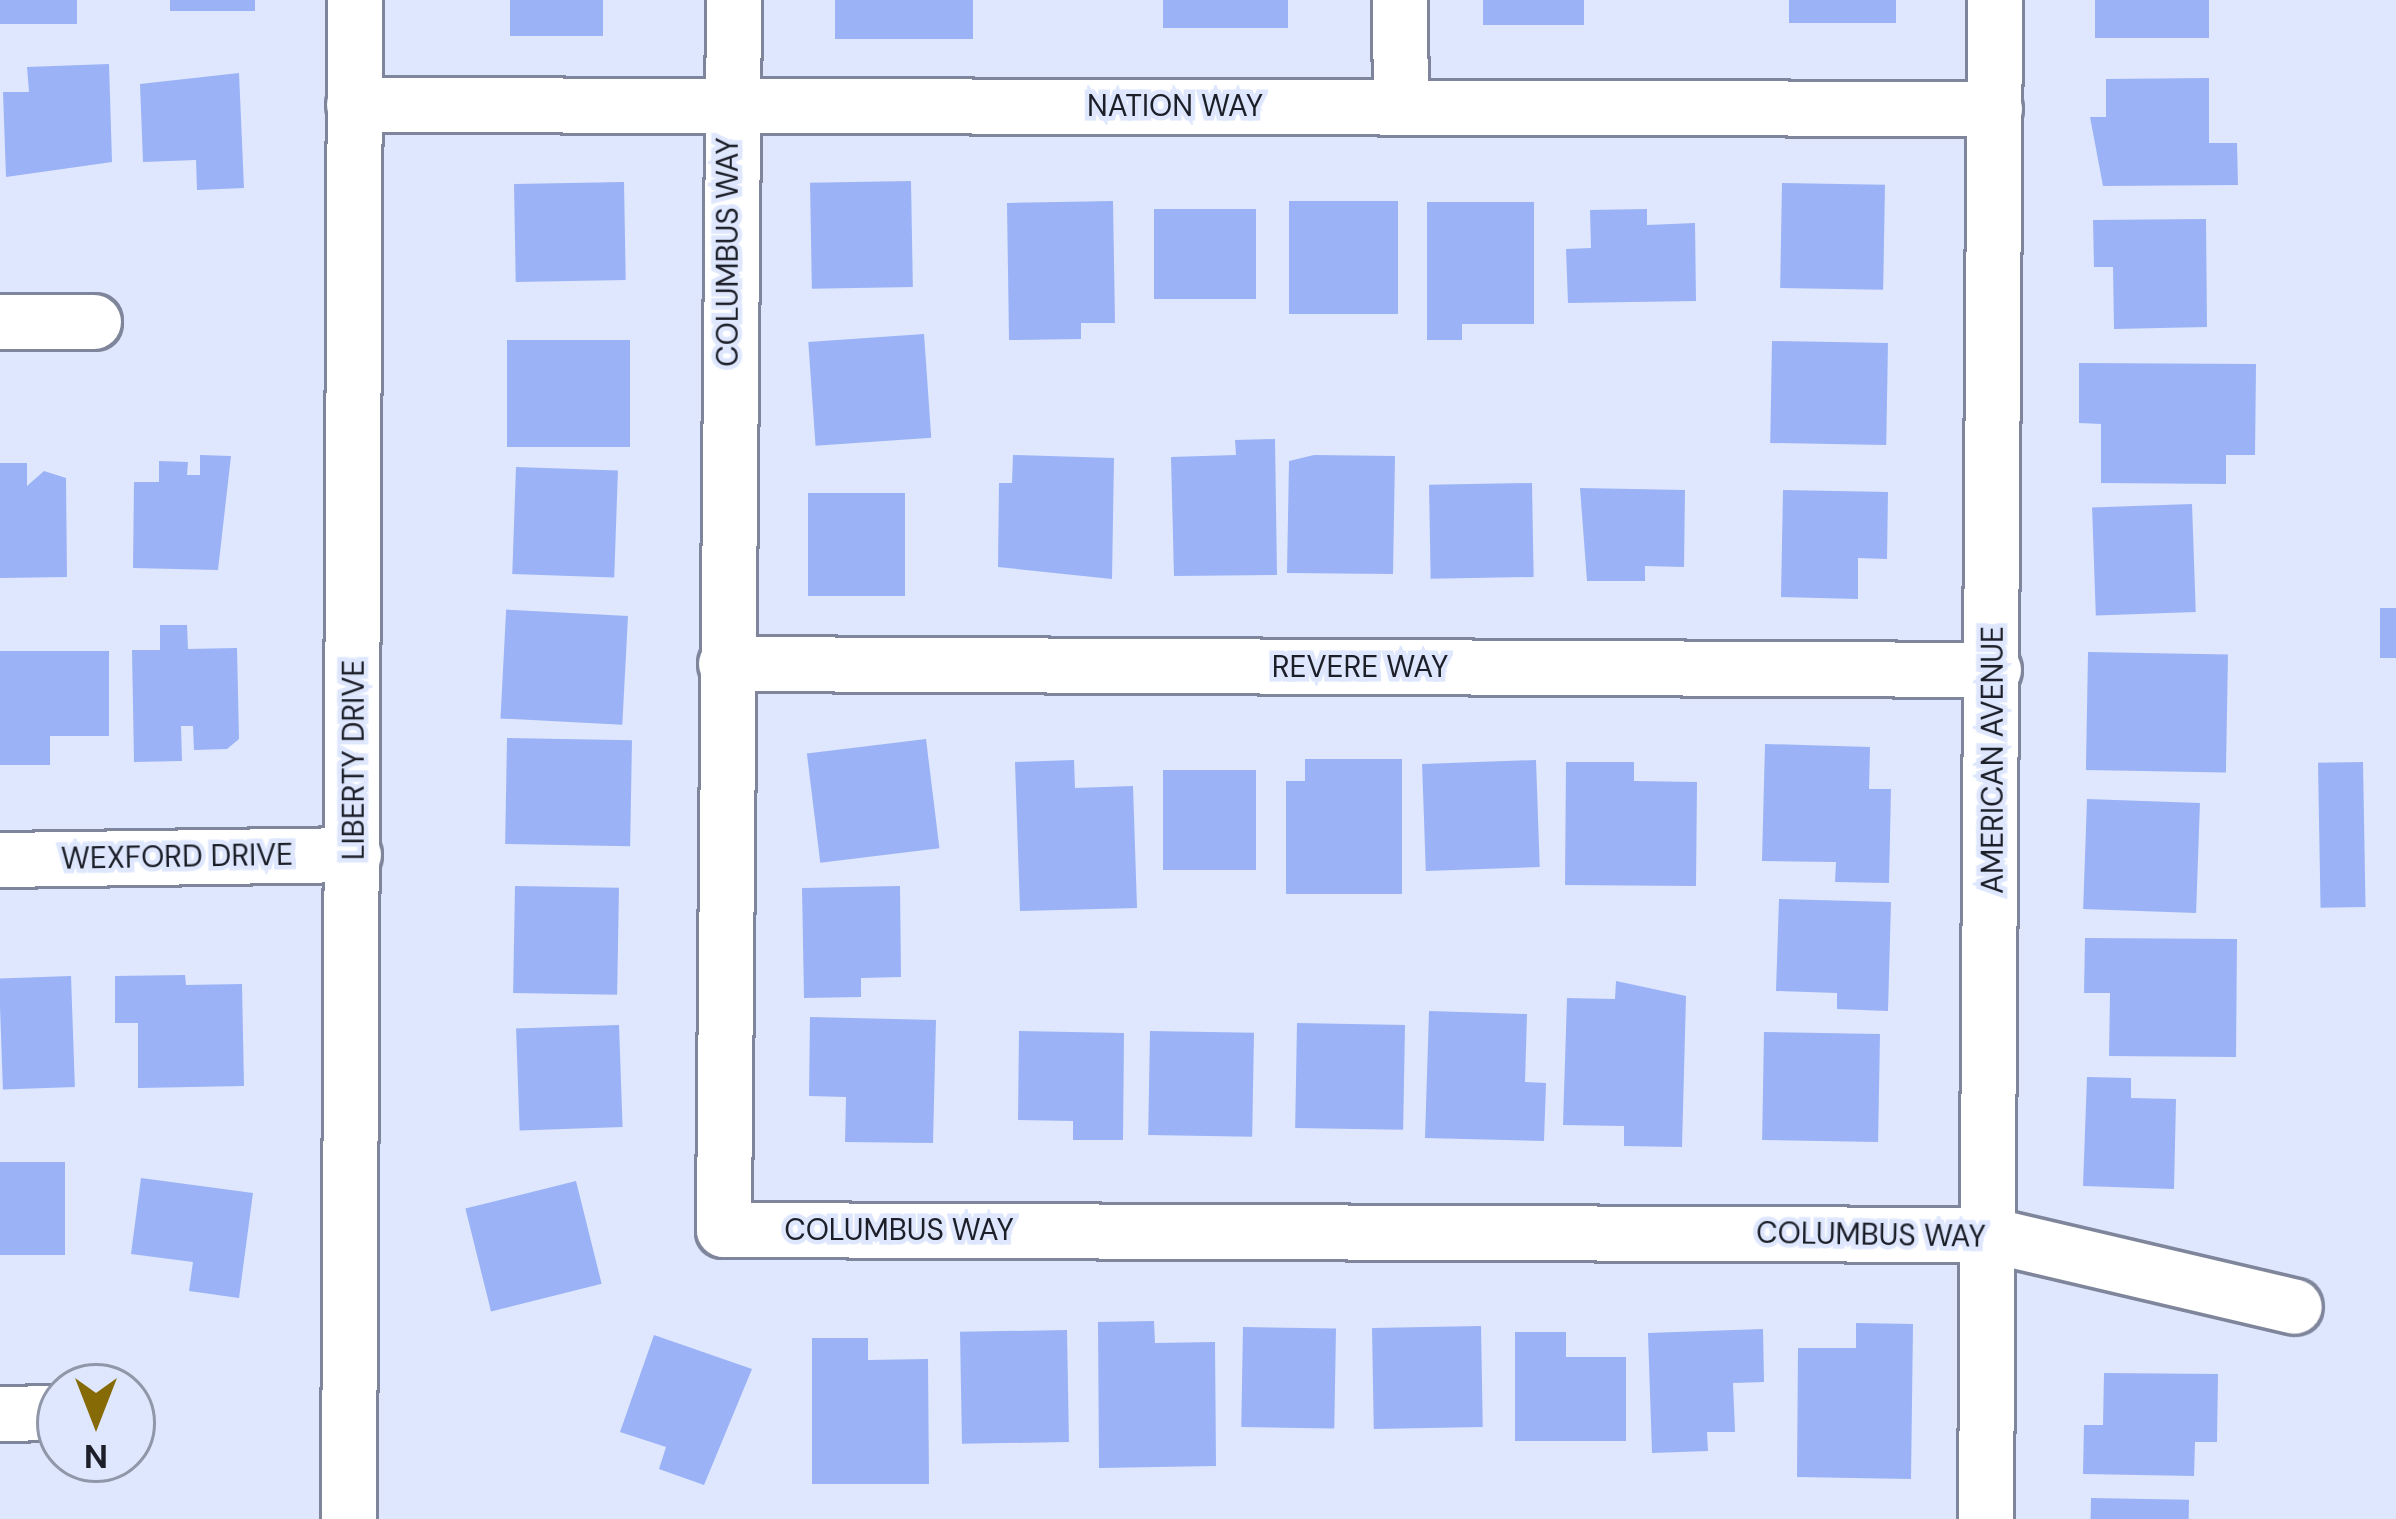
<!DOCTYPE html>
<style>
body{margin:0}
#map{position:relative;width:2396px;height:1519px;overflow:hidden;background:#dee7fe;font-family:"DM Sans",sans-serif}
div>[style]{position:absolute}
.building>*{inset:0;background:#9bb2f6;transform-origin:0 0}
.roads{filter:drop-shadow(3px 0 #7f869b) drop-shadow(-3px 0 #7f869b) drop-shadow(0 3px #7f869b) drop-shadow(0 -3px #7f869b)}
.minor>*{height:54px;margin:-27px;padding:0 27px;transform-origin:27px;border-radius:27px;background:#fff}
span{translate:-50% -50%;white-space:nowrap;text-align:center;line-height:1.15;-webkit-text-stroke:9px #dee7fe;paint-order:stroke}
.street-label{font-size:30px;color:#1c1f28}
.north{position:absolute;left:36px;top:1363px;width:120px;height:120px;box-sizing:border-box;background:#dee7fe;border:3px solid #9097a8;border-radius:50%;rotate:180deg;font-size:33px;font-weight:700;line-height:48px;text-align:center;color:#1c1f28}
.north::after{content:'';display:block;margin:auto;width:42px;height:54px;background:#866a06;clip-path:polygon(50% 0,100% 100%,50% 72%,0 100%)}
</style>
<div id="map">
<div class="building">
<i style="left:0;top:0;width:77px;height:24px"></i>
<i style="left:170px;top:0;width:85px;height:11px"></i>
<i style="left:510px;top:0;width:93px;height:36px"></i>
<i style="left:835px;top:0;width:138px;height:39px"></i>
<i style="left:1163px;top:0;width:125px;height:28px"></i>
<i style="left:1483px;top:0;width:101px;height:25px"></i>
<i style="left:1789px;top:0;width:107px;height:23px"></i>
<i style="left:2095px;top:0;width:114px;height:38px"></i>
<i style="clip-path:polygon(109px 64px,112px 162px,6px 177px,3px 92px,29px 92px,27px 67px)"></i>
<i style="clip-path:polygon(239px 73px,244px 188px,197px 190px,196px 160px,143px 162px,140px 84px)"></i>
<i style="clip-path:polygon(2209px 78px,2209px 143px,2237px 143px,2238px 185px,2103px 186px,2090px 117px,2106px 117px,2106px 79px)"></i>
<i style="left:911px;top:181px;width:106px;height:101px;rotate:89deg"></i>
<i style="left:624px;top:182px;width:98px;height:110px;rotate:89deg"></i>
<i style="left:1782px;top:183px;width:103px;height:105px;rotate:1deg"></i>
<i style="clip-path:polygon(1113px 201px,1115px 323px,1081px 323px,1081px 339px,1009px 340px,1007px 203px)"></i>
<i style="left:1289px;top:201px;width:109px;height:113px"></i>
<i style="clip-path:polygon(1427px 202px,1534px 202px,1534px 324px,1462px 324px,1462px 340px,1427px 340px)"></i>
<i style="left:1154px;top:209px;width:102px;height:90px"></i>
<i style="clip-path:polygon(1647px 209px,1647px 225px,1695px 223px,1696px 301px,1568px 303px,1566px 249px,1591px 248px,1590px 210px)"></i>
<i style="clip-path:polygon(2206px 219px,2207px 327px,2114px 329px,2113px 267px,2094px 267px,2093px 220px)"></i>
<i style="left:924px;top:334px;width:104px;height:116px;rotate:86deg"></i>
<i style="left:507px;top:340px;width:123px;height:107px"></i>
<i style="left:1772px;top:341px;width:116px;height:102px;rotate:1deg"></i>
<i style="clip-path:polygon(2079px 363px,2256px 364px,2255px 455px,2226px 455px,2226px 484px,2101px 483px,2101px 424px,2079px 423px)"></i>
<i style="clip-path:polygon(1275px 439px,1277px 575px,1174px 576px,1171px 457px,1236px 455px,1235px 440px)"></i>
<i style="clip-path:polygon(200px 455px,231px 456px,218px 570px,133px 568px,134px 482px,159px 482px,159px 461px,188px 462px,187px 475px,200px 475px)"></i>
<i style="clip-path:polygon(1013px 455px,1114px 458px,1112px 579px,998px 567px,999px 483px,1012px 483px)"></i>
<i style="clip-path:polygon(1314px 455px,1395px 456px,1393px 574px,1287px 573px,1289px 461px)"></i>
<i style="clip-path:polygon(0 463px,27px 463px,27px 486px,44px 471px,66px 478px,67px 577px,0 578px)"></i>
<i style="left:516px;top:467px;width:102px;height:107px;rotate:2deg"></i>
<i style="left:1532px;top:483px;width:94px;height:103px;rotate:89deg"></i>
<i style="clip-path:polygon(1580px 488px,1685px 490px,1684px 567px,1645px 566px,1645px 581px,1587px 581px)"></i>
<i style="clip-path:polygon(1783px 490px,1888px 492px,1887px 559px,1858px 558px,1858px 599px,1781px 597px)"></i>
<i style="left:808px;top:493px;width:97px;height:103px"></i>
<i style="left:2192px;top:504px;width:108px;height:100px;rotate:88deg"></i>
<i style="left:2380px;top:608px;width:16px;height:50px"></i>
<i style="left:628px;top:616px;width:109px;height:122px;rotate:93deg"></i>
<i style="clip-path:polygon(160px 625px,187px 625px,188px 649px,237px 648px,239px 739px,227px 749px,194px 750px,193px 726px,181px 726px,182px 761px,134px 762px,132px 650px,160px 650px)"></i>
<i style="clip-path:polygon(0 651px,109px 651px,109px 736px,50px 736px,50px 765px,0 765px)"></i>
<i style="left:2088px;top:652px;width:140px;height:118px;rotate:1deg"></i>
<i style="left:507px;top:738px;width:125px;height:106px;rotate:1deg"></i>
<i style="left:926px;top:739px;width:110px;height:120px;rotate:83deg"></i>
<i style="clip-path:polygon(1765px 744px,1870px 747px,1869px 789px,1891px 789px,1889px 883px,1835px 882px,1836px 862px,1762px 861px)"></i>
<i style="clip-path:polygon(1305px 759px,1402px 759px,1402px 894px,1286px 894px,1286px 781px,1305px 781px)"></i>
<i style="clip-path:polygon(1074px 760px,1075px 788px,1133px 786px,1137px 908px,1020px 911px,1015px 762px)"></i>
<i style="left:1536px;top:760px;width:107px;height:114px;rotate:88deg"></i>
<i style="clip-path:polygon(1566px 762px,1634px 762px,1634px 781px,1697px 782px,1696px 886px,1565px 885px)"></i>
<i style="left:2363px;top:762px;width:145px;height:45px;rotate:89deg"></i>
<i style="left:1256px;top:770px;width:100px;height:93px;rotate:90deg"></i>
<i style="left:2087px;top:799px;width:113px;height:110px;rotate:2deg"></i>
<i style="left:515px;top:886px;width:104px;height:107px;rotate:1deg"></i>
<i style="clip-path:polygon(900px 886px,901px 977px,861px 978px,861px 997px,804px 998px,802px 888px)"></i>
<i style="clip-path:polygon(1779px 899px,1891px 902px,1888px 1011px,1837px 1009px,1837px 993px,1776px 991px)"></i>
<i style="clip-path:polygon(2085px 938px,2237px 939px,2236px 1057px,2109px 1056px,2110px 993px,2084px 993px)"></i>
<i style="clip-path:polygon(185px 975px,186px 985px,242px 984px,244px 1086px,138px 1088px,138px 1023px,115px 1023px,115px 976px)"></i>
<i style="left:71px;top:976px;width:111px;height:72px;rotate:88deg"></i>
<i style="clip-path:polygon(1616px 981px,1686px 996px,1682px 1147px,1624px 1146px,1624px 1126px,1563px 1125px,1567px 998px,1615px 999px)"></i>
<i style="clip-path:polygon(1429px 1011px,1527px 1014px,1525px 1082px,1546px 1083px,1544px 1141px,1425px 1138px)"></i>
<i style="clip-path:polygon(810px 1017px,936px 1020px,933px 1143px,845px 1142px,846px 1097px,809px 1096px)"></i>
<i style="left:1297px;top:1023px;width:108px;height:105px;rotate:1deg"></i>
<i style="left:619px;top:1025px;width:102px;height:103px;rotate:88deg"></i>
<i style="clip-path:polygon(1019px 1031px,1124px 1033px,1123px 1140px,1073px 1140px,1073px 1121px,1018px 1120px)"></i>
<i style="left:1150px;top:1031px;width:104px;height:104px;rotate:1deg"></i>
<i style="left:1764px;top:1032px;width:116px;height:108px;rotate:1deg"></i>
<i style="clip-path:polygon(2087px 1077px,2131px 1078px,2131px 1098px,2176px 1099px,2174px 1189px,2083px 1186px)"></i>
<i style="left:0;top:1162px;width:65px;height:93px"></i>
<i style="clip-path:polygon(141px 1178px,253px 1193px,239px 1298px,189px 1291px,193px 1262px,131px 1254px)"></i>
<i style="left:576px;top:1181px;width:106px;height:114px;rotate:76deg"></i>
<i style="clip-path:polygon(1154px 1321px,1155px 1343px,1215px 1342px,1216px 1466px,1099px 1468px,1098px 1322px)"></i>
<i style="clip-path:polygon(1856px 1323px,1913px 1324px,1911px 1479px,1797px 1477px,1798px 1348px,1856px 1348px)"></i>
<i style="left:1481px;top:1326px;width:101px;height:109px;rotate:89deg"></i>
<i style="left:1243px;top:1327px;width:93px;height:100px;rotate:1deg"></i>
<i style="clip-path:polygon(1763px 1329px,1764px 1382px,1733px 1383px,1735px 1432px,1707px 1432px,1708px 1451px,1652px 1453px,1648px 1333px)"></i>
<i style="left:1067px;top:1330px;width:112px;height:107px;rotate:89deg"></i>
<i style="clip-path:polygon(1515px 1332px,1566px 1332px,1566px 1357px,1626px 1357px,1626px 1441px,1515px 1441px)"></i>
<i style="clip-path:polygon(654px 1335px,752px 1369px,704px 1485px,659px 1469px,666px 1447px,620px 1432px)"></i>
<i style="clip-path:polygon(812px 1338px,868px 1338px,868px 1360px,928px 1359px,929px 1484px,812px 1484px)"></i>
<i style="clip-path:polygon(2104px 1373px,2218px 1374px,2217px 1442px,2195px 1442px,2194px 1476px,2083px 1474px,2084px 1425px,2103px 1425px)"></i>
<i style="left:2091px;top:1498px;width:98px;height:21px;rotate:1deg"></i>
</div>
<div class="roads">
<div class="minor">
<i style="left:734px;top:0;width:1230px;rotate:90.47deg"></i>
<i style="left:724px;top:1230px;width:1265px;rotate:0.23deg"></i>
<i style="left:1989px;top:1235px;width:314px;rotate:13.2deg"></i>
<i style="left:1400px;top:0;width:107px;rotate:89.5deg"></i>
<i style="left:354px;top:105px;width:1641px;rotate:0.14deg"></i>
<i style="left:0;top:322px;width:94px"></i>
<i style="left:726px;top:664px;width:1268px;rotate:0.27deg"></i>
<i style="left:0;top:860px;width:354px;rotate:-0.8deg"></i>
<i style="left:0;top:1414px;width:55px;rotate:-1deg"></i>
<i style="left:349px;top:1519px;width:1519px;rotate:-89.77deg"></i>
<i style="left:1986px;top:1519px;width:1519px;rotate:-89.66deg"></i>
</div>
</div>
<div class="street-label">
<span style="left:1175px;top:106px">NATION WAY</span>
<span style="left:728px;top:252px;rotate:-90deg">COLUMBUS WAY</span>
<span style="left:1360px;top:667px">REVERE WAY</span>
<span style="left:354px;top:760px;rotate:-90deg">LIBERTY DRIVE</span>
<span style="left:1993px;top:760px;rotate:-90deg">AMERICAN AVENUE</span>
<span style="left:177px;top:857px;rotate:-1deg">WEXFORD DRIVE</span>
<span style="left:899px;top:1230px">COLUMBUS WAY</span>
<span style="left:1871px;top:1235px;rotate:1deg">COLUMBUS WAY</span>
</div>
<div class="north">N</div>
</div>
